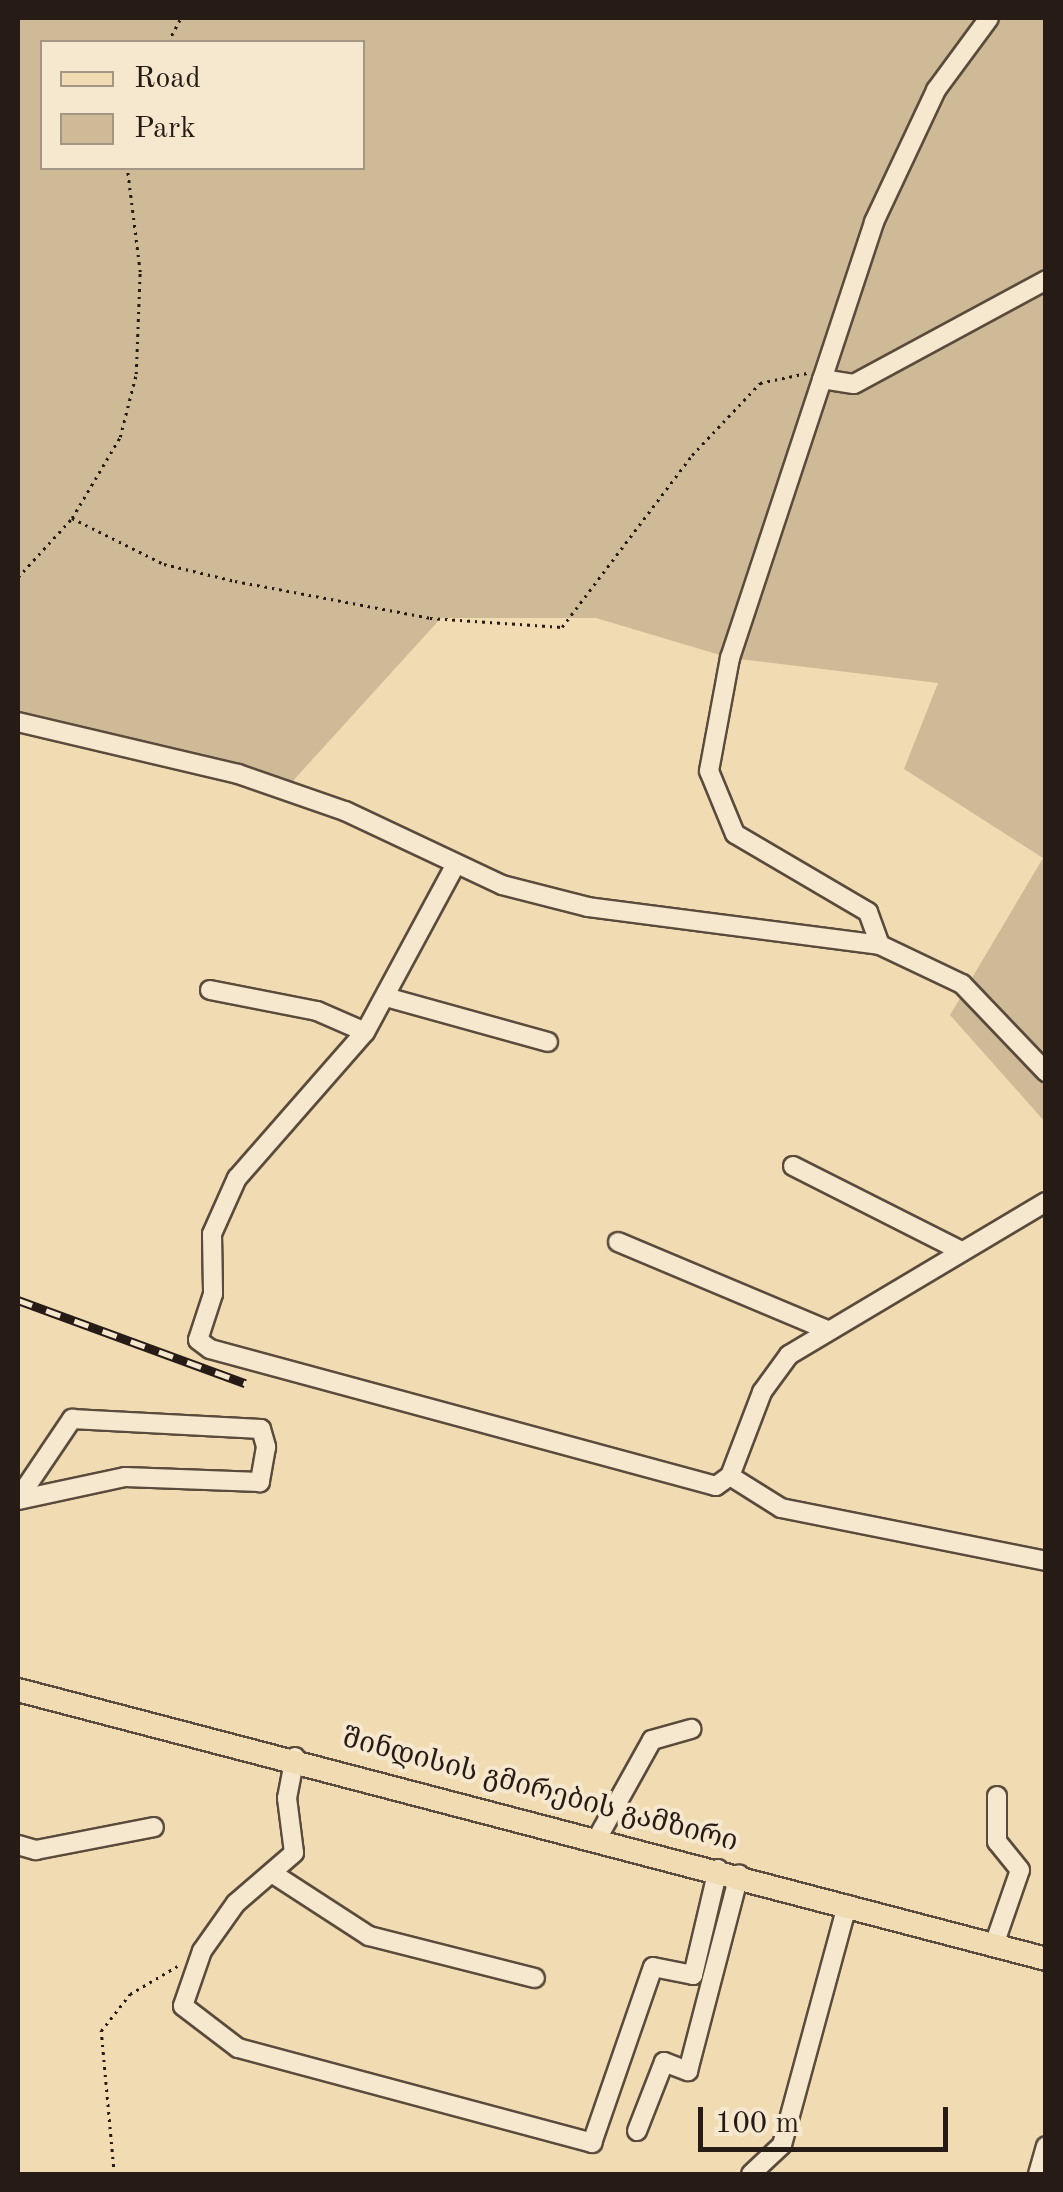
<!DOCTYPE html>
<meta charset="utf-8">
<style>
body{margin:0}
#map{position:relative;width:1063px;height:2192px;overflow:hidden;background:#f1dbb3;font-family:"Old Standard TT","Noto Serif Georgian",serif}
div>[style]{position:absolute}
.green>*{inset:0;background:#cfba98}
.path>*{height:2.5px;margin-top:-1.25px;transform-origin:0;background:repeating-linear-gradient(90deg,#271b15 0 2.5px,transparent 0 7.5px)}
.roads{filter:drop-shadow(2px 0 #5a4b3c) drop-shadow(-2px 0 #5a4b3c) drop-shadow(0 2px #5a4b3c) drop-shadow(0 -2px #5a4b3c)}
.minor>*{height:18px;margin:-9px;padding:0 9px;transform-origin:9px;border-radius:9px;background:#f6e8ce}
.major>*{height:22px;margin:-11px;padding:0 11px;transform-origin:11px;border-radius:11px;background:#f1dbb3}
.rail>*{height:9px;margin-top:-4.5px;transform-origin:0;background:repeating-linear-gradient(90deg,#f6e8ce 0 15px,#271b15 0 30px);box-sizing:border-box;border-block:2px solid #271b15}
span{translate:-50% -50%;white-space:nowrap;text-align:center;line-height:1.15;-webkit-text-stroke:8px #f6e8ce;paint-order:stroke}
.street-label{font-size:28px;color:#271b15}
.frame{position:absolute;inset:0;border:20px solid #271b15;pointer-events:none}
.legend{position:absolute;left:40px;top:40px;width:325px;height:130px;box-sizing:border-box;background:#f6e8ce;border:2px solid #a39684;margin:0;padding:12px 18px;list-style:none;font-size:30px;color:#271b15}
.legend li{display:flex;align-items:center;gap:20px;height:50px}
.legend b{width:50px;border:2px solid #a39684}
.scale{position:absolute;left:698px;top:2107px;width:250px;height:45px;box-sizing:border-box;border:5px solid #271b15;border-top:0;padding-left:12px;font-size:30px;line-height:35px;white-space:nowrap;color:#271b15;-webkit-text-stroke:8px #f6e8ce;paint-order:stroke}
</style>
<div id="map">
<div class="green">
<i style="clip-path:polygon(evenodd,18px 18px,1045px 18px,1045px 1122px,950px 1015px,1043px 858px,904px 769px,938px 683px,730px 658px,596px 618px,441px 618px,281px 794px,18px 733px,18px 18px,42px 42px,362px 42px,362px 168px,42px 168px,42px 42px)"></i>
</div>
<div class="path">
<i style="left:168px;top:42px;width:27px;rotate:-62deg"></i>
<i style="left:72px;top:518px;width:103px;rotate:26.6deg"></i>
<i style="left:164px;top:564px;width:73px;rotate:13.5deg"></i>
<i style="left:235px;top:581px;width:198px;rotate:10.7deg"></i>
<i style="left:430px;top:618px;width:132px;rotate:3.9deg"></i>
<i style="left:562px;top:627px;width:216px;rotate:-52.9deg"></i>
<i style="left:692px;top:455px;width:99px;rotate:-46.6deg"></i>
<i style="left:760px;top:383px;width:48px;rotate:-12deg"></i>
<i style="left:18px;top:577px;width:80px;rotate:-47.5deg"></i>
<i style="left:72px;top:518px;width:94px;rotate:-59.3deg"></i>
<i style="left:120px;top:437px;width:65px;rotate:-75.7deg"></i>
<i style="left:136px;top:374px;width:102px;rotate:-87.8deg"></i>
<i style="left:140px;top:272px;width:105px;rotate:-97.1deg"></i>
<i style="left:114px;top:2174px;width:144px;rotate:-95.2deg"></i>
<i style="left:101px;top:2031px;width:47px;rotate:-51.9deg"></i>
<i style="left:130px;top:1994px;width:57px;rotate:-30.6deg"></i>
</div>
<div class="roads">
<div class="minor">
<i style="left:822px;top:379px;width:32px;rotate:9deg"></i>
<i style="left:854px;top:384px;width:218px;rotate:-28.4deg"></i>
<i style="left:18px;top:722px;width:226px;rotate:13.3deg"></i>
<i style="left:238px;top:774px;width:113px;rotate:19.1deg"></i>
<i style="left:345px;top:811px;width:174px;rotate:25.2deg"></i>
<i style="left:502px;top:885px;width:89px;rotate:14.3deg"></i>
<i style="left:588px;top:907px;width:294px;rotate:7.4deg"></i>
<i style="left:880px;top:945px;width:91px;rotate:25.4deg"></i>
<i style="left:962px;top:984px;width:122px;rotate:46.3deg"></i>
<i style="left:456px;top:864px;width:191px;rotate:118.4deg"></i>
<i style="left:365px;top:1032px;width:194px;rotate:131.2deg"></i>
<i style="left:237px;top:1178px;width:61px;rotate:114.1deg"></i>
<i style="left:212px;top:1234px;width:60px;rotate:89deg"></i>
<i style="left:213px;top:1294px;width:48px;rotate:108.1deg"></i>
<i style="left:198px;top:1340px;width:15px;rotate:37deg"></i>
<i style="left:210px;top:1349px;width:524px;rotate:15.15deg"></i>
<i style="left:716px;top:1486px;width:17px;rotate:-36deg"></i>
<i style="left:730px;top:1476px;width:90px;rotate:-69.1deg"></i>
<i style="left:762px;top:1392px;width:46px;rotate:-53.9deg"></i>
<i style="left:789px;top:1355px;width:299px;rotate:-30.8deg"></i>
<i style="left:880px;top:945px;width:35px;rotate:-110deg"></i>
<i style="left:868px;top:912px;width:154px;rotate:-149.6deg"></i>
<i style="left:735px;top:834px;width:68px;rotate:-112.4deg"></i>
<i style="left:709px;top:771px;width:115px;rotate:-79.5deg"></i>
<i style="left:730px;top:658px;width:459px;rotate:-71.7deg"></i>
<i style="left:874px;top:222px;width:146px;rotate:-64.8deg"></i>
<i style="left:936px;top:90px;width:89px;rotate:-53.6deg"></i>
<i style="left:210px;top:990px;width:109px;rotate:11.1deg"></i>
<i style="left:317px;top:1011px;width:52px;rotate:23.6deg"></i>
<i style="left:386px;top:997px;width:168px;rotate:15.5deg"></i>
<i style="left:793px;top:1166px;width:186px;rotate:26.8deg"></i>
<i style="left:618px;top:1242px;width:227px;rotate:22.8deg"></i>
<i style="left:730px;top:1476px;width:60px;rotate:32.1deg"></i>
<i style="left:781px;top:1508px;width:270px;rotate:11.3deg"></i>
<i style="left:18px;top:1499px;width:97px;rotate:-56deg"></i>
<i style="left:72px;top:1419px;width:189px;rotate:3deg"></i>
<i style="left:261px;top:1429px;width:19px;rotate:74deg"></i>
<i style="left:266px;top:1447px;width:36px;rotate:100deg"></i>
<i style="left:260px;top:1482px;width:135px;rotate:-177.9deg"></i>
<i style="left:125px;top:1477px;width:109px;rotate:167.9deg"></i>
<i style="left:295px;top:1757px;width:42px;rotate:101deg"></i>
<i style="left:287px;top:1798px;width:55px;rotate:82.7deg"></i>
<i style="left:294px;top:1853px;width:77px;rotate:139.2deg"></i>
<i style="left:236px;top:1903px;width:59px;rotate:125.3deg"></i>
<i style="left:202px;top:1951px;width:58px;rotate:109.1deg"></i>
<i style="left:183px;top:2006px;width:69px;rotate:37.4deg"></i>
<i style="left:238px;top:2048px;width:367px;rotate:15deg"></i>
<i style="left:592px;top:2143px;width:186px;rotate:-70.9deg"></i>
<i style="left:653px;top:1967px;width:41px;rotate:11.3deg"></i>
<i style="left:693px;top:1975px;width:109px;rotate:-76.7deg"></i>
<i style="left:598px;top:1837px;width:111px;rotate:-60.9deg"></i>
<i style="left:652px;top:1740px;width:41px;rotate:-15.8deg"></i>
<i style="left:18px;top:1845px;width:19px;rotate:16deg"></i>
<i style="left:36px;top:1850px;width:120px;rotate:-11deg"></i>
<i style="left:275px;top:1875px;width:112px;rotate:33deg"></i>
<i style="left:369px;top:1936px;width:171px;rotate:14.2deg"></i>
<i style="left:994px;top:1945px;width:79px;rotate:-70.9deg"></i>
<i style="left:1020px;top:1870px;width:36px;rotate:-129deg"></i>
<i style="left:997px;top:1842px;width:46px;rotate:-90deg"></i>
<i style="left:637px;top:2131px;width:74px;rotate:-68.6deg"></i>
<i style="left:664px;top:2062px;width:26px;rotate:21deg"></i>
<i style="left:688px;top:2071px;width:203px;rotate:-75.4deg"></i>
<i style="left:751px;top:2174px;width:42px;rotate:-43.1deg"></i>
<i style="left:782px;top:2145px;width:249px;rotate:-74.8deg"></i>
<i style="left:1038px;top:2174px;width:29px;rotate:-74deg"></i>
</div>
<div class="major">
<i style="left:18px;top:1690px;width:1063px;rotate:14.66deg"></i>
</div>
</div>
<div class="rail">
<i style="left:18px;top:1300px;width:242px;rotate:20.1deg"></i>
</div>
<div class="street-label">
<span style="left:540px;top:1791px;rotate:15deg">შინდისის გმირების გამზირი</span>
</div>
<div class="frame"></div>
<ul class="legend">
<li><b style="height:12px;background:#f1dbb3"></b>Road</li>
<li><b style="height:28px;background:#cfba98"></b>Park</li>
</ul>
<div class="scale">100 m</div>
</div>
